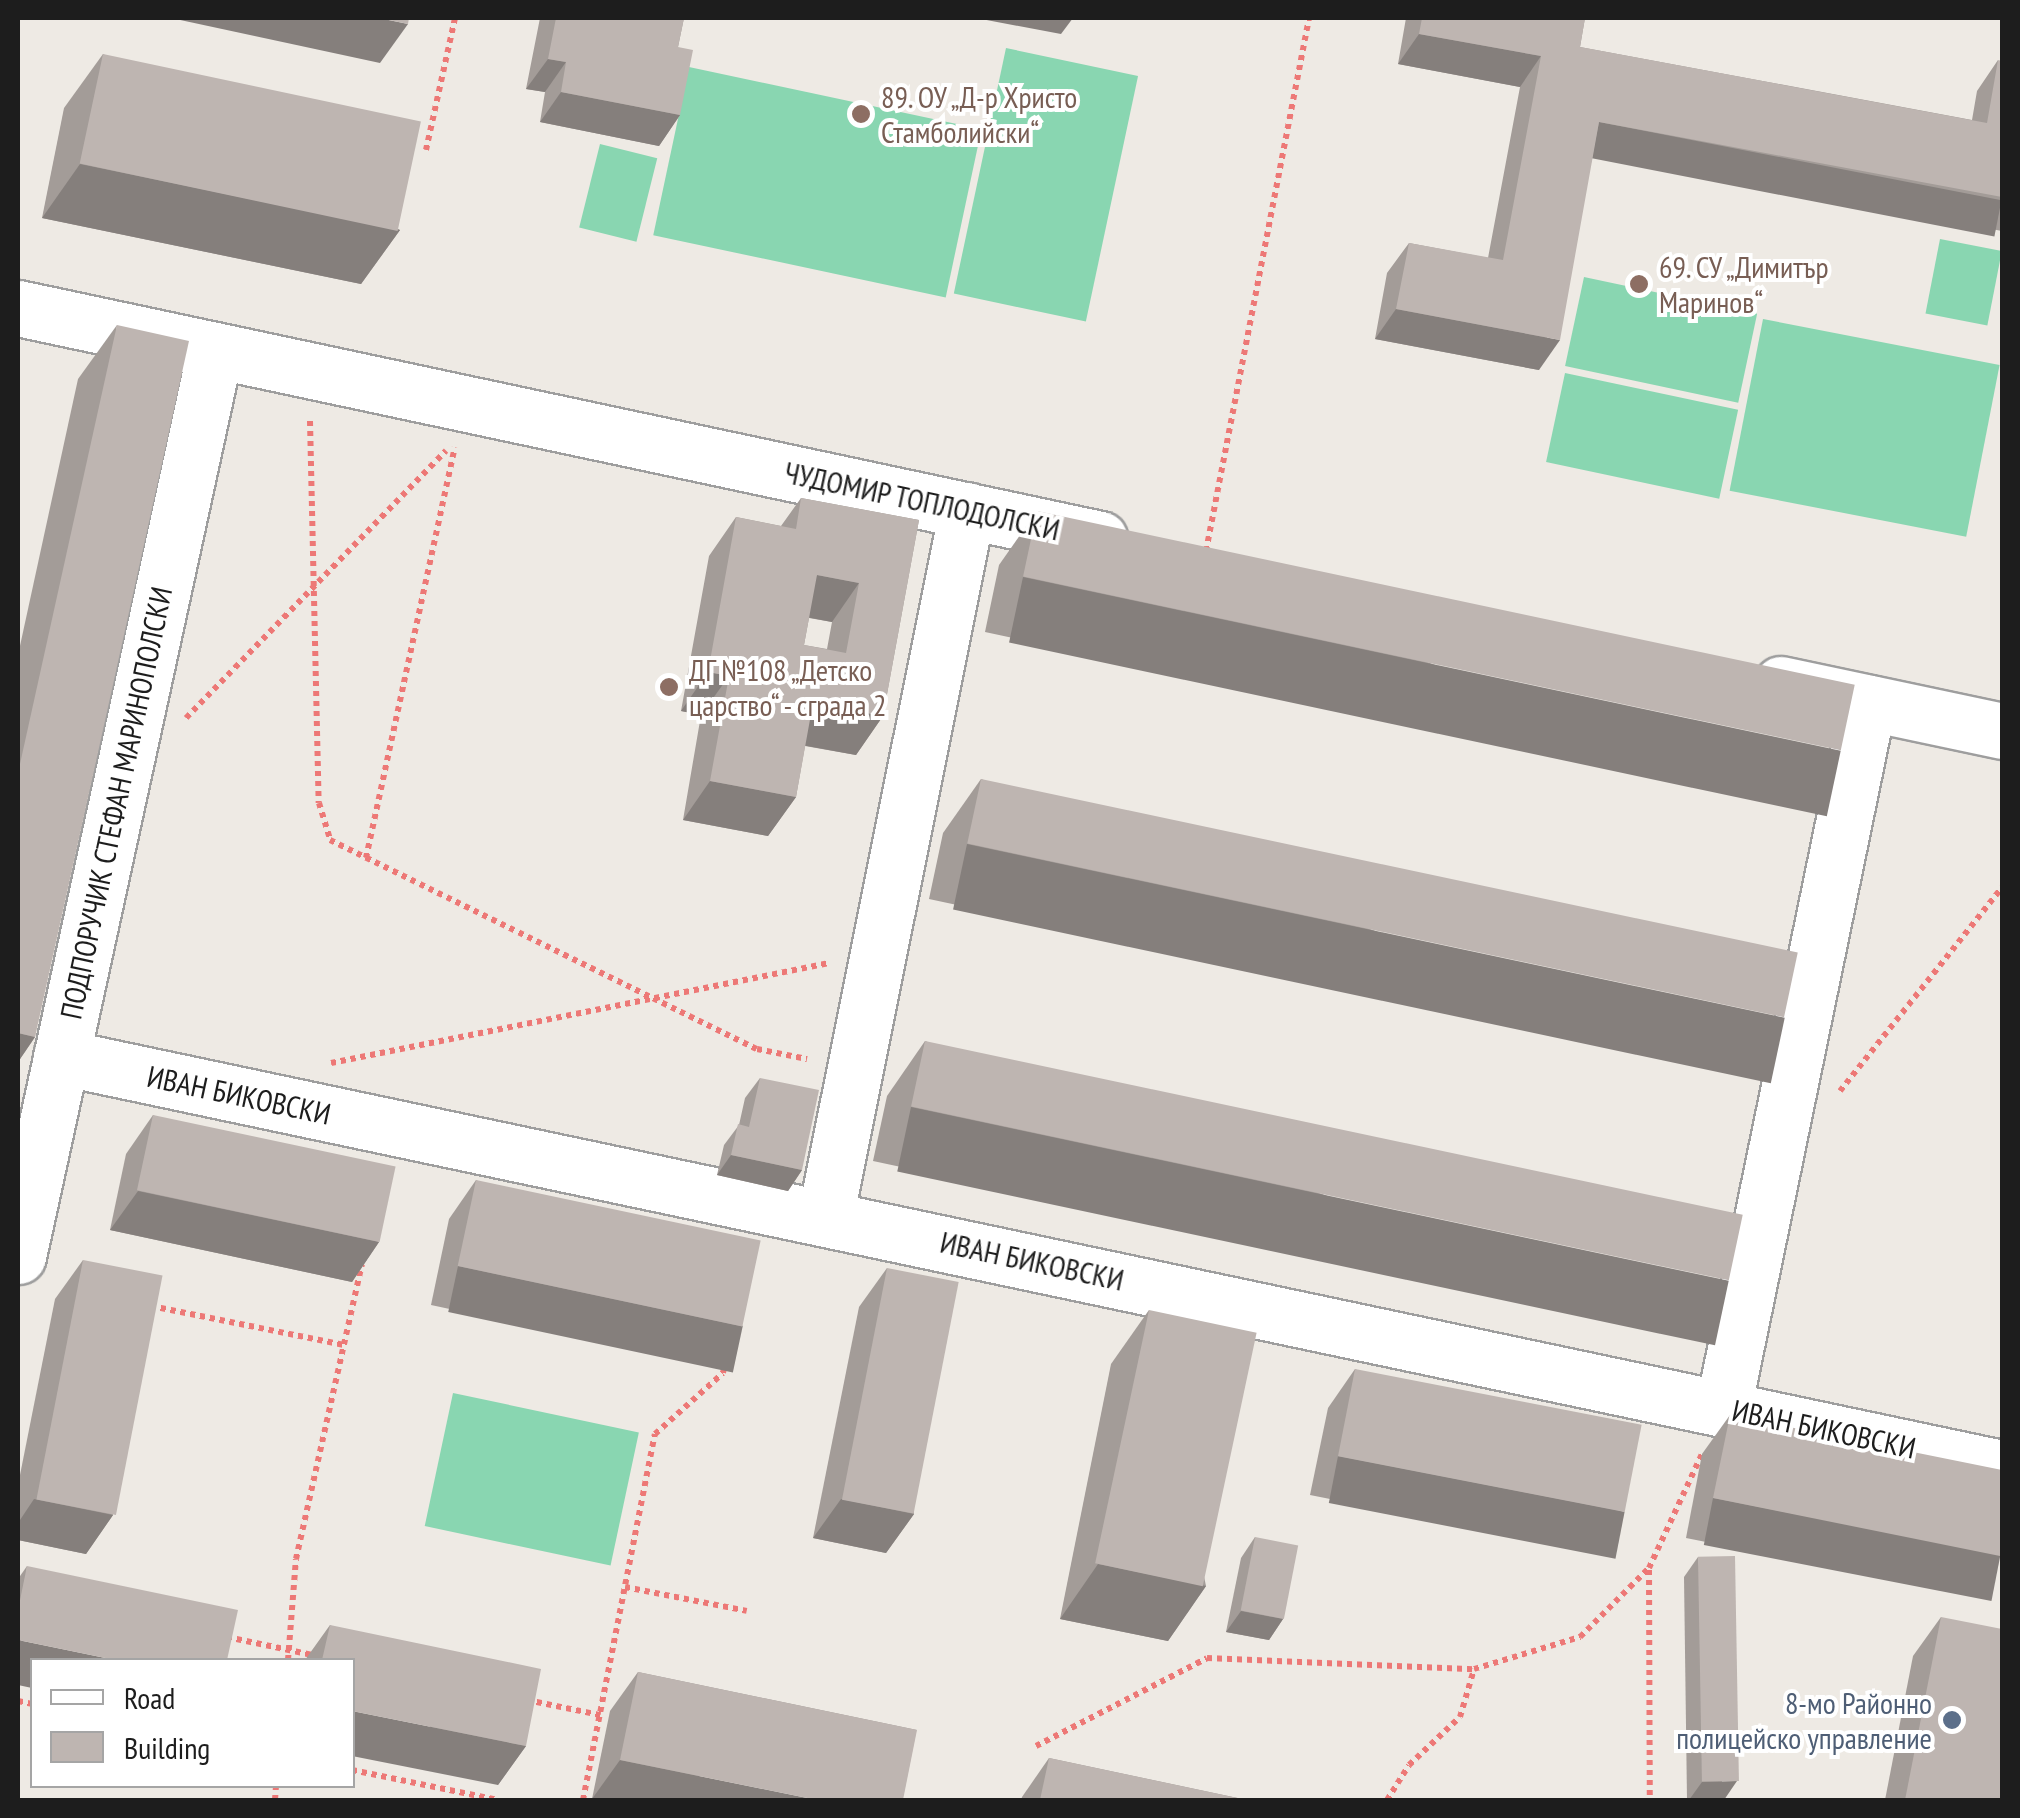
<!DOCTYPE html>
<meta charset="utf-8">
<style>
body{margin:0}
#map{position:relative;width:2020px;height:1818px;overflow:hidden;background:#eeeae4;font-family:"PT Sans Narrow",sans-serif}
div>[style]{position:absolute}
.pitch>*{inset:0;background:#89d6b1;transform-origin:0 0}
.path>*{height:6px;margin-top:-3px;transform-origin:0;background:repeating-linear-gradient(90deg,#ed7876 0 5px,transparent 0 10px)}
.roads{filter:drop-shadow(2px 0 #9e9e9e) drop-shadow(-2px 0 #9e9e9e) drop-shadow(0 2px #9e9e9e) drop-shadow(0 -2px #9e9e9e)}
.minor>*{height:55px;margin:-27.5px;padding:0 27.5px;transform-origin:27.5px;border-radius:27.5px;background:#fff}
.wall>*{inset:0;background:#a39c98}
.shaded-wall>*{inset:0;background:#857f7c;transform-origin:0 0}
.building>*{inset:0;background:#beb5b1;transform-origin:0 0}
.dots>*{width:28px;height:28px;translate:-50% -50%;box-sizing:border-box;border:5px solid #fff;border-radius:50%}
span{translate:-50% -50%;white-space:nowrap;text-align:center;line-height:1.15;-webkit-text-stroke:8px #fff;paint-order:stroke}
.education-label{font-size:30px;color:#785e54}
.left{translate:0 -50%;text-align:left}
.street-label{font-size:30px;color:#1d1d1d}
.service-label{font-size:30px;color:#4e5e75}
.right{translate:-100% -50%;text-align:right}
.frame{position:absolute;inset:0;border:20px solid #1d1d1d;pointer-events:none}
.legend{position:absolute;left:30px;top:1658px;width:325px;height:130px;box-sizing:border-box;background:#fff;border:2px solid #a5a5a5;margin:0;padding:12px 18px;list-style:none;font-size:30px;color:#1d1d1d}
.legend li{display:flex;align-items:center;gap:20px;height:50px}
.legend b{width:50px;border:2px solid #a5a5a5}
</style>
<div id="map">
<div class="pitch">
<i style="left:1006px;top:48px;width:135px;height:251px;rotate:12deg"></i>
<i style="left:689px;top:67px;width:299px;height:172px;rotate:12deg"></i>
<i style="left:600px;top:144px;width:59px;height:86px;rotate:14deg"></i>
<i style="left:1940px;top:239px;width:63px;height:76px;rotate:11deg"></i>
<i style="left:1584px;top:277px;width:177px;height:91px;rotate:12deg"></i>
<i style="left:1763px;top:319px;width:241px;height:175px;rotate:11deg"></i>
<i style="left:1565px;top:373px;width:177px;height:91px;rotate:12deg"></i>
<i style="left:453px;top:1393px;width:190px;height:136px;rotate:12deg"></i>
</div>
<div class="path">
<i style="left:426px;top:150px;width:135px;rotate:-77.6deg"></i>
<i style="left:310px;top:421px;width:382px;rotate:88.7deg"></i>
<i style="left:319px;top:803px;width:39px;rotate:73deg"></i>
<i style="left:330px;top:840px;width:475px;rotate:26.1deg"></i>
<i style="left:757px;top:1049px;width:51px;rotate:11.3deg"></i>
<i style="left:1206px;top:551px;width:543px;rotate:-79.06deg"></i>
<i style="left:186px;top:718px;width:373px;rotate:-45.8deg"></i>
<i style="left:366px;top:858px;width:420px;rotate:-77.8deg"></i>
<i style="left:331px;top:1063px;width:508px;rotate:-11.35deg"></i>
<i style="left:1840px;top:1091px;width:260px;rotate:-51.5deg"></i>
<i style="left:151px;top:1306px;width:197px;rotate:11.4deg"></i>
<i style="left:1649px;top:1570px;width:230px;rotate:89.8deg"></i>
<i style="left:625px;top:1587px;width:124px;rotate:11.1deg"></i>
<i style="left:227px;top:1637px;width:92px;rotate:11.9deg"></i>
<i style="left:288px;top:1660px;width:101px;rotate:-85.5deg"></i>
<i style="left:296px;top:1559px;width:302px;rotate:-77.4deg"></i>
<i style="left:527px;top:1700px;width:75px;rotate:11.6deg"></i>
<i style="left:18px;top:1701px;width:14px;rotate:12deg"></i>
<i style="left:1036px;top:1746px;width:192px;rotate:-27.2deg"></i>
<i style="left:1207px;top:1658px;width:267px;rotate:2.4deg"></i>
<i style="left:1474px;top:1669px;width:111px;rotate:-16.8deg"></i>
<i style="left:1580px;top:1637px;width:98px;rotate:-45deg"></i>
<i style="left:1649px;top:1568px;width:126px;rotate:-65.1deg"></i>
<i style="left:352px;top:1770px;width:149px;rotate:11.6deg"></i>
<i style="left:275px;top:1800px;width:14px;rotate:-86deg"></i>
<i style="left:583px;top:1800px;width:373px;rotate:-78.9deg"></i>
<i style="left:655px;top:1434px;width:91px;rotate:-41.9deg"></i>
<i style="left:723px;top:1373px;width:34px;rotate:-78deg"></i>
<i style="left:1387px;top:1800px;width:41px;rotate:-57.8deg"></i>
<i style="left:1409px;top:1765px;width:70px;rotate:-43.3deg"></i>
<i style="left:1460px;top:1717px;width:50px;rotate:-73.7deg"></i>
</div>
<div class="roads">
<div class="minor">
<i style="left:18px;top:308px;width:1106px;rotate:12.05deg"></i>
<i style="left:1781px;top:684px;width:226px;rotate:12deg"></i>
<i style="left:61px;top:1057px;width:1984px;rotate:11.96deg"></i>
<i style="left:825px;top:1218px;width:722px;rotate:-78.66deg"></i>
<i style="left:18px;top:1256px;width:927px;rotate:-77.73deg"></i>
<i style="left:1723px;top:1408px;width:720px;rotate:-78.38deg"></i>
</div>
</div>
<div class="wall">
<i style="clip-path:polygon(540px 18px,684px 18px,678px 47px,680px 115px,659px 146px,540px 122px,545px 92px,526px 89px)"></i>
<i style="clip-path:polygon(1406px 18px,1585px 18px,1580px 47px,1972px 120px,1977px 91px,1998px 60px,2002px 231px,1593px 155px,1539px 370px,1375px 339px,1387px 273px,1409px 243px,1488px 258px,1520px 87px,1398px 64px)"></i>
<i style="clip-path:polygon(103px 54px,400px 230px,361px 284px,42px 218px,64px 108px)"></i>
<i style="clip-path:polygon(117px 325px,35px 1037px,18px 1062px,18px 655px,78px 379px)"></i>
<i style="clip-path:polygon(evenodd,801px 498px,919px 520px,883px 716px,856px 755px,805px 746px,796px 797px,768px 836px,683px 820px,701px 715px,681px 711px,709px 556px,736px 517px,781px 526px,801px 498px,809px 618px,832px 622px,827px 649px,804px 645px,809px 618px)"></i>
<i style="clip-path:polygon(1037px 511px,1802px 807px,985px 632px,999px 565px)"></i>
<i style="clip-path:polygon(981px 779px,1746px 1074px,929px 899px,943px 833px)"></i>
<i style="clip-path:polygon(925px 1041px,1690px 1336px,873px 1161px,887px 1096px)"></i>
<i style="clip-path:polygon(760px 1078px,802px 1170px,788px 1191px,717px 1175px,724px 1145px,739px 1125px,745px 1098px)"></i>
<i style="clip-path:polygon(153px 1115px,379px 1242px,352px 1282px,110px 1230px,126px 1154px)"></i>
<i style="clip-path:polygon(476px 1180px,743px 1326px,716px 1366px,431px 1305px,449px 1219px)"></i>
<i style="clip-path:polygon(83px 1260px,113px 1515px,86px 1554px,18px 1540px,18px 1485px,55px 1299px)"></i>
<i style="clip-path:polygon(887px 1268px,914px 1514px,886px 1553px,813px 1538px,859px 1307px)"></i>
<i style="clip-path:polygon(1149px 1310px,1206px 1586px,1168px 1641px,1060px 1619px,1111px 1364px)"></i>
<i style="clip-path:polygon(1355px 1369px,1624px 1513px,1597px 1552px,1310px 1495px,1328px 1408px)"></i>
<i style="clip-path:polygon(1730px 1415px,2000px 1556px,1972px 1595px,1686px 1538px,1702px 1454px)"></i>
<i style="clip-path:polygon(1255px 1537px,1283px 1619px,1269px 1640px,1226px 1632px,1241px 1558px)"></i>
<i style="clip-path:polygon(1698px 1557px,1724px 1800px,1687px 1800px,1684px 1577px)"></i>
<i style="clip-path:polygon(27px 1566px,18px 1685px,18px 1579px)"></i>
<i style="clip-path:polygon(1941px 1617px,2002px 1800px,1885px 1800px,1913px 1656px)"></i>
<i style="clip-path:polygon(330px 1625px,526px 1746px,498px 1785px,352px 1660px,305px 1660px)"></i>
<i style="clip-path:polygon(638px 1672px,917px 1730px,592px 1799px,610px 1711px)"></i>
<i style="clip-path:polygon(1049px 1758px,1247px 1800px,1021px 1800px,1022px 1797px)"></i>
</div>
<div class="shaded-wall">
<i style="clip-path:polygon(171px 18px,379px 18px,408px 24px,380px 63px)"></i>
<i style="clip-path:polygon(976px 18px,1073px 18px,1061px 34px)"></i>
<i style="clip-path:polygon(1419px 34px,1541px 56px,1520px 87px,1398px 64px)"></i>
<i style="clip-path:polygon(548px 59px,566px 62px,545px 92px,526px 89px)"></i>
<i style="clip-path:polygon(561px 92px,680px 115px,659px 146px,540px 122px)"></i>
<i style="left:1599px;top:122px;width:410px;height:37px;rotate:11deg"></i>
<i style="clip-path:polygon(80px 164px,400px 230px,361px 284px,42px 218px)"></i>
<i style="clip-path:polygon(1396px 309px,1560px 340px,1539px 370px,1375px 339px)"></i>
<i style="clip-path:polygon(817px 575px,859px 583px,832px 622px,790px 614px)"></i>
<i style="left:1023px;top:577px;width:836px;height:67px;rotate:12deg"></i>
<i style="clip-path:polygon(708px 672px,729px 676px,701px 715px,681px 711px)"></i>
<i style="clip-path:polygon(813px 703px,883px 716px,856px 755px,785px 742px)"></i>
<i style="clip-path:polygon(710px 781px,796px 797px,768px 836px,683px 820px)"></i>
<i style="left:967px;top:844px;width:836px;height:67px;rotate:12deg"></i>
<i style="clip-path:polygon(18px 1033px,35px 1037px,18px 1062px)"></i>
<i style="left:911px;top:1107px;width:836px;height:66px;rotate:12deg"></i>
<i style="clip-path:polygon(731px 1155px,802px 1170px,788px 1191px,717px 1175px)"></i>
<i style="clip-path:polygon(138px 1191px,379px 1242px,352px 1282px,110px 1230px)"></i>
<i style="left:458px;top:1266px;width:291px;height:47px;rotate:12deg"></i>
<i style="left:1338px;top:1456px;width:292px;height:48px;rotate:11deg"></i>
<i style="left:1713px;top:1498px;width:293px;height:48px;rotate:11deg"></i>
<i style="clip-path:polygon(34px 1499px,113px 1515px,86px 1554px,18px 1540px,18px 1523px)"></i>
<i style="clip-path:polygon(841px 1499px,914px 1514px,886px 1553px,813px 1538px)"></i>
<i style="clip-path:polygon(1098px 1564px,1206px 1586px,1168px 1641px,1060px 1619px)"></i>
<i style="clip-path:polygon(1241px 1611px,1283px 1619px,1269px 1640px,1226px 1632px)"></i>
<i style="clip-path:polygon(18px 1640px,115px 1660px,32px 1660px,32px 1688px,18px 1685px)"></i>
<i style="clip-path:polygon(352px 1711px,526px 1746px,498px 1785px,352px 1756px)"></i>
<i style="clip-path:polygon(620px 1760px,817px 1800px,600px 1800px,592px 1799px)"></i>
<i style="clip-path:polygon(1737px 1781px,1724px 1800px,1689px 1800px,1702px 1782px)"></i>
</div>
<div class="building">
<i style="clip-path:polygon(379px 18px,409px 18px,408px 24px)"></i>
<i style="clip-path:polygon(556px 18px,684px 18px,678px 47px,693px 50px,680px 115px,561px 92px,566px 62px,548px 59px)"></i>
<i style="clip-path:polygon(1422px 18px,1585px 18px,1580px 47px,1987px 123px,1998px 60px,2002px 61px,2002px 197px,1599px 122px,1560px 340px,1396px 309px,1409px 243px,1503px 260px,1541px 56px,1419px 34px)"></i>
<i style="left:103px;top:54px;width:325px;height:112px;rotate:12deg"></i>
<i style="clip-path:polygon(117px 325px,189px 341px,35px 1037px,18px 1033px,18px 773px)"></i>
<i style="clip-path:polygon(evenodd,801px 498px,919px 520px,883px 716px,813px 703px,796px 797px,710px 781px,729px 676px,708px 672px,736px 517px,796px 529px,801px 498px,817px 575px,859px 583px,846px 653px,804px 645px,817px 575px)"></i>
<i style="left:1037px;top:511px;width:836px;height:67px;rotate:12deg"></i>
<i style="left:981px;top:779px;width:835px;height:66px;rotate:12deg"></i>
<i style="left:925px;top:1041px;width:836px;height:67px;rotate:12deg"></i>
<i style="clip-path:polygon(760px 1078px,819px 1090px,802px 1170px,731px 1155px,738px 1124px,749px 1127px)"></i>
<i style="left:153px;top:1115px;width:248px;height:77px;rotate:12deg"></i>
<i style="left:476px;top:1180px;width:291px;height:88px;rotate:12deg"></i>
<i style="left:83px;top:1260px;width:81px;height:244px;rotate:11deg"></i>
<i style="left:887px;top:1268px;width:73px;height:236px;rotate:11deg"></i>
<i style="left:1149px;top:1310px;width:110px;height:259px;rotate:12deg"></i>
<i style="left:1355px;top:1369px;width:292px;height:89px;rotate:11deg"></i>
<i style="clip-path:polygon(1730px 1415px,2002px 1470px,2002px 1543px,2000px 1556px,1713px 1498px)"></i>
<i style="left:1255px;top:1537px;width:44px;height:75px;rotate:11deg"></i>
<i style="left:1735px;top:1556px;width:225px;height:37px;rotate:89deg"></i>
<i style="clip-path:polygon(27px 1566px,238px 1610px,227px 1660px,115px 1660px,18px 1640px,18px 1610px)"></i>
<i style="clip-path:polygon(1941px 1617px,2002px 1629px,2002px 1800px,1905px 1800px)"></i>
<i style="clip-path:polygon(330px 1625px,541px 1669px,526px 1746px,352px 1711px,352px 1660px,322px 1660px)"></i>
<i style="clip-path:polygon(638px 1672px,917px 1730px,903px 1800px,817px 1800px,620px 1760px)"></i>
<i style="clip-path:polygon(1049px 1758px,1247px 1800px,1040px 1800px)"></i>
</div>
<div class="dots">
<i style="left:861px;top:114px;background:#8d6e63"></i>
<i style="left:1639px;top:284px;background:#8d6e63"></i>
<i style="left:669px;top:687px;background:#8d6e63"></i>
<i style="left:1952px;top:1720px;background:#5c6f8a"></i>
</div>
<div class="education-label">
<span class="left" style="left:881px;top:114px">89. ОУ „Д-р Христо<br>Стамболийски“</span>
<span class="left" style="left:1659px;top:284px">69. СУ „Димитър<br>Маринов“</span>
<span class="left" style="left:689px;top:687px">ДГ №108 „Детско<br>царство“ - сграда 2</span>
</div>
<div class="street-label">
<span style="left:922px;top:501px;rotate:12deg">ЧУДОМИР ТОПЛОДОЛСКИ</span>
<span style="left:116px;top:803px;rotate:-78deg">ПОДПОРУЧИК СТЕФАН МАРИНОПОЛСКИ</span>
<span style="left:239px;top:1095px;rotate:12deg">ИВАН БИКОВСКИ</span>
<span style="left:1032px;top:1261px;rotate:12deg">ИВАН БИКОВСКИ</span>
<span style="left:1824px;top:1429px;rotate:12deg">ИВАН БИКОВСКИ</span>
</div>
<div class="service-label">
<span class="right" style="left:1932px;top:1720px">8-мо Районно<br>полицейско управление</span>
</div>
<div class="frame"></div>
<ul class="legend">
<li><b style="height:12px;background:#fff"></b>Road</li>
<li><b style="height:28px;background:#beb5b1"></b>Building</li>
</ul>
</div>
